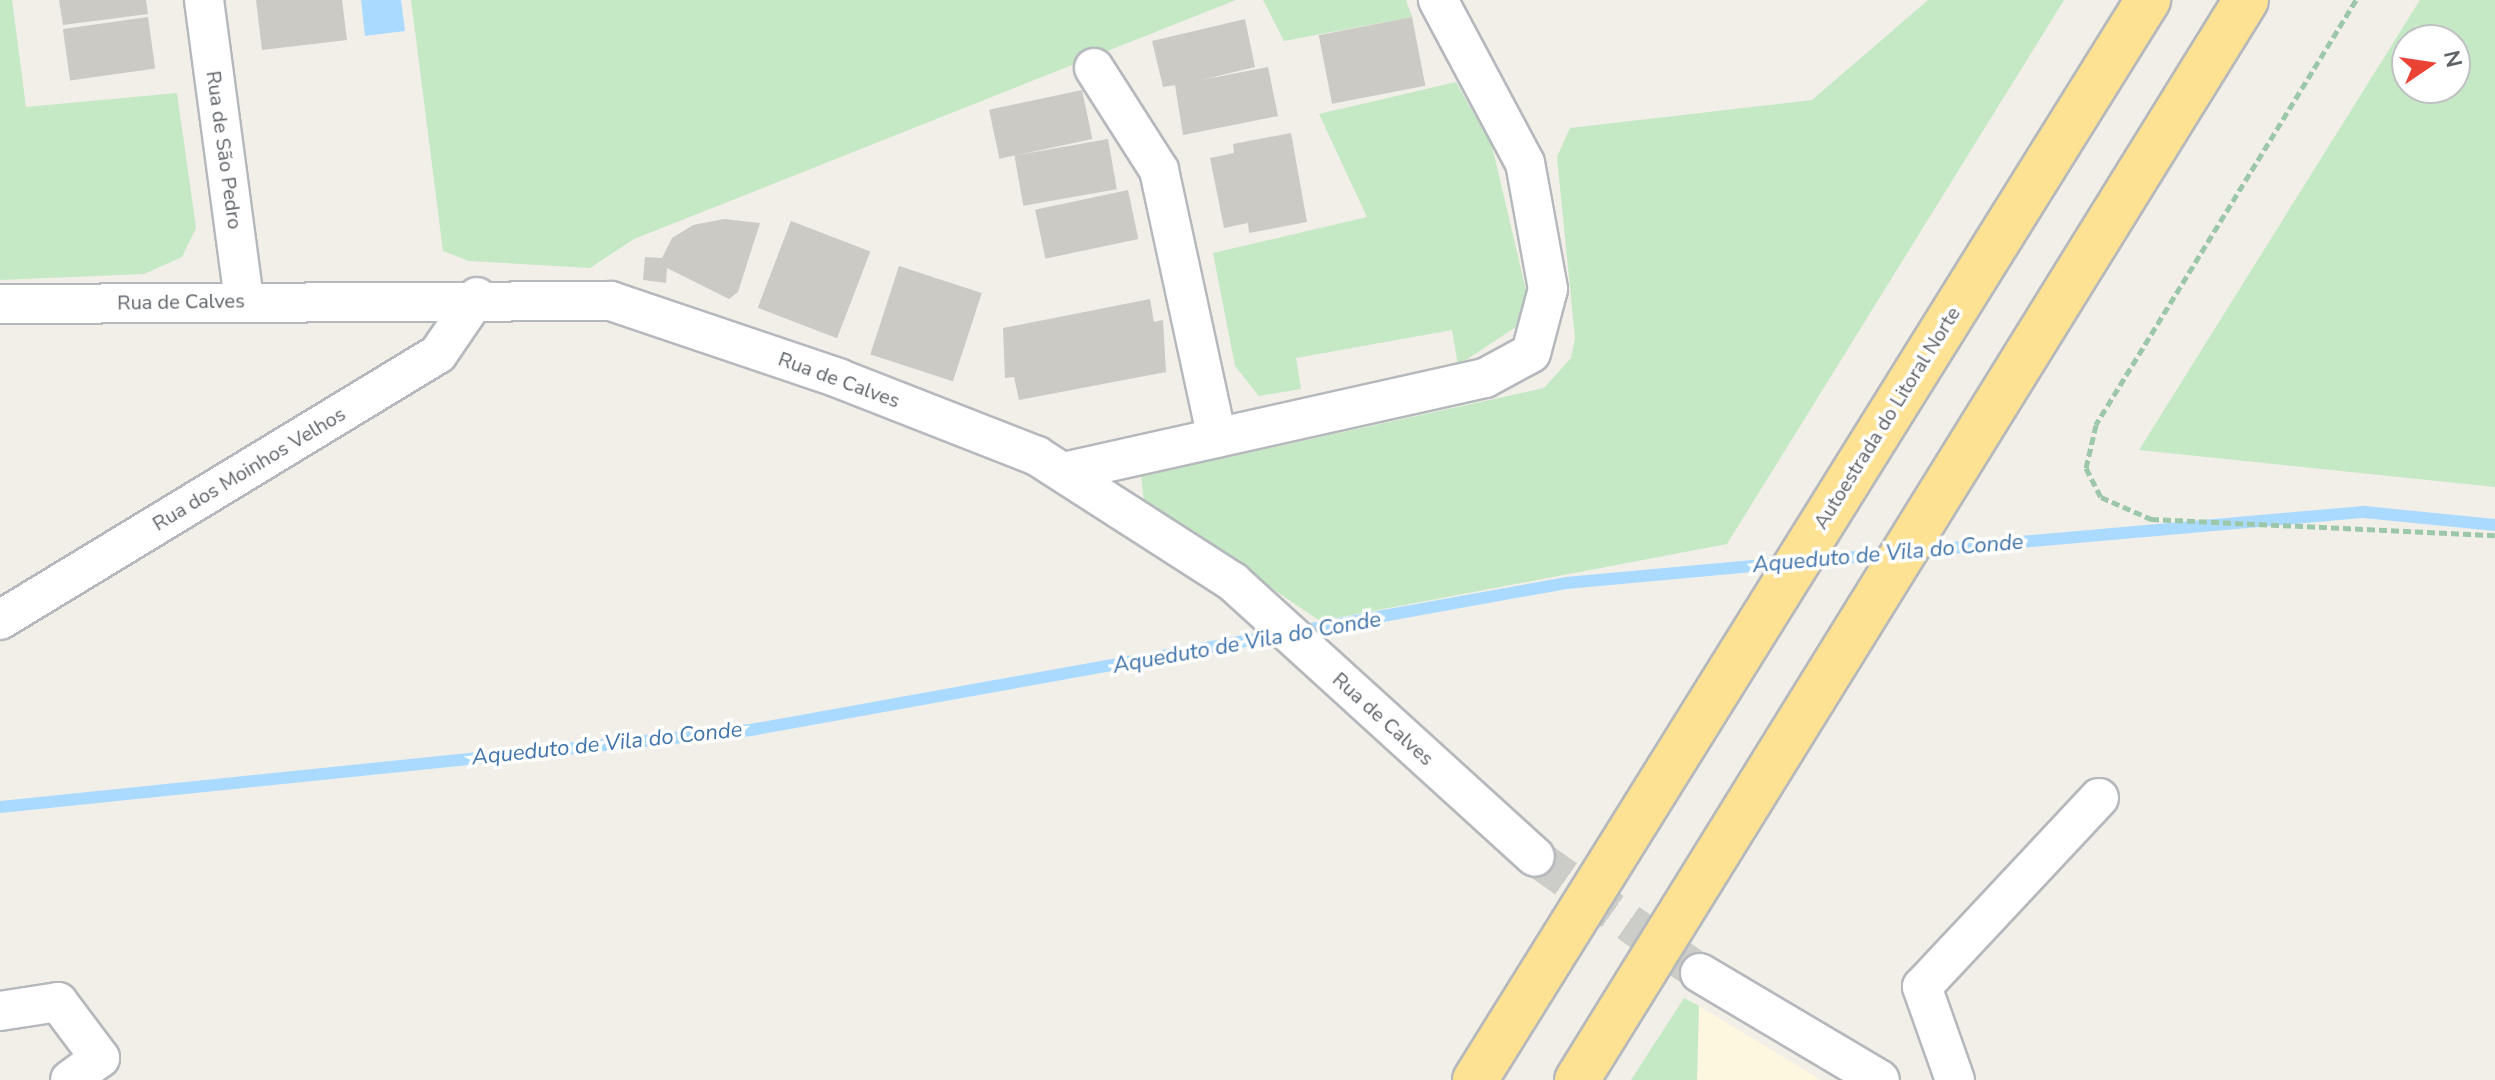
<!DOCTYPE html>
<meta charset="utf-8">
<style>
body{margin:0}
#map{position:relative;width:2495px;height:1080px;overflow:hidden;background:#f1efe8;font-family:"Nunito Sans",sans-serif}
div>[style]{position:absolute}
.commercial>*{inset:0;background:#fef7e0}
.green>*{inset:0;background:#c5e8c5}
.water>*{inset:0;background:#aadaff}
.stream>*{height:12px;margin:-6px;padding:0 6px;transform-origin:6px;border-radius:6px;background:#aadaff}
.building>*{inset:0;background:#cccac5;transform-origin:0 0}
.minor-tunnel>*{height:38px;margin-top:-19px;transform-origin:0;background:repeating-linear-gradient(90deg,#ccccc8 0 38px,transparent 0 57px)}
.path>*{height:5px;margin-top:-2.5px;transform-origin:0;background:repeating-linear-gradient(90deg,#9cc7a9 0 8px,transparent 0 12px)}
.roads{filter:drop-shadow(2px 0 #b5b8bc) drop-shadow(-2px 0 #b5b8bc) drop-shadow(0 2px #b5b8bc) drop-shadow(0 -2px #b5b8bc)}
.minor>*{height:38px;margin:-19px;padding:0 19px;transform-origin:19px;border-radius:19px;background:#fff}
.highway>*{height:44px;margin:-22px;padding:0 22px;transform-origin:22px;border-radius:22px;background:#fde293}
span{translate:-50% -50%;white-space:nowrap;text-align:center;line-height:1.15;-webkit-text-stroke:7px #fff;paint-order:stroke}
.street-label{font-size:20px;color:#5f6368}
.water-label{font-size:22px;color:#4174aa;font-style:italic}
.north{position:absolute;left:2391px;top:24px;width:80px;height:80px;box-sizing:border-box;background:#fff;border:2px solid #bfc1c3;border-radius:50%;rotate:77deg;font-size:22px;font-weight:700;line-height:32px;text-align:center;color:#5f6368}
.north::after{content:'';display:block;margin:auto;width:28px;height:36px;background:#ea4335;clip-path:polygon(50% 0,100% 100%,50% 72%,0 100%)}
</style>
<div id="map">
<div class="commercial">
<i style="clip-path:polygon(1699px 1006px,1821px 1080px,1697px 1080px)"></i>
</div>
<div class="green">
<i style="clip-path:polygon(0 0,12px 0,26px 107px,177px 93px,196px 228px,182px 257px,144px 274px,0 280px)"></i>
<i style="clip-path:polygon(411px 0,1236px 0,634px 239px,590px 268px,469px 261px,443px 251px)"></i>
<i style="clip-path:polygon(1263px 0,1406px 0,1412px 17px,1284px 41px)"></i>
<i style="clip-path:polygon(1928px 0,2064px 0,1727px 544px,1320px 621px,1144px 502px,1141px 475px,1161px 457px,1165px 471px,1544px 388px,1571px 358px,1575px 338px,1557px 157px,1570px 128px,1812px 100px)"></i>
<i style="clip-path:polygon(evenodd,2420px 0,2495px 0,2495px 487px,2139px 450px,2420px 0,2407px 40px,2455px 40px,2455px 88px,2407px 88px,2407px 40px)"></i>
<i style="clip-path:polygon(1456px 82px,1492px 146px,1528px 299px,1516px 327px,1458px 365px,1452px 330px,1296px 358px,1301px 389px,1259px 396px,1235px 366px,1213px 253px,1367px 217px,1319px 114px)"></i>
<i style="clip-path:polygon(1684px 998px,1699px 1006px,1697px 1080px,1631px 1080px)"></i>
</div>
<div class="water">
<i style="clip-path:polygon(361px 0,401px 0,405px 31px,365px 36px)"></i>
</div>
<div class="stream">
<i style="left:1917px;top:551px;width:449px;rotate:-5deg"></i>
<i style="left:2364px;top:512px;width:132px;rotate:5.7deg"></i>
<i style="left:1809px;top:561px;width:81px;rotate:-4.9deg"></i>
<i style="left:0;top:807px;width:755px;rotate:-5.85deg"></i>
<i style="left:751px;top:730px;width:828px;rotate:-10.22deg"></i>
<i style="left:1566px;top:583px;width:222px;rotate:-5.2deg"></i>
</div>
<div class="building">
<i style="clip-path:polygon(59px 0,146px 0,148px 14px,63px 25px)"></i>
<i style="clip-path:polygon(256px 0,342px 0,347px 40px,262px 50px)"></i>
<i style="left:148px;top:17px;width:52px;height:86px;rotate:82deg"></i>
<i style="left:1412px;top:17px;width:70px;height:95px;rotate:79deg"></i>
<i style="clip-path:polygon(1245px 19px,1255px 67px,1201px 80px,1268px 67px,1278px 116px,1183px 135px,1175px 85px,1163px 87px,1152px 41px)"></i>
<i style="left:1082px;top:90px;width:50px;height:95px;rotate:78deg"></i>
<i style="clip-path:polygon(1291px 133px,1307px 222px,1249px 233px,1248px 223px,1224px 228px,1210px 158px,1234px 153px,1233px 144px)"></i>
<i style="left:1108px;top:139px;width:51px;height:95px;rotate:80deg"></i>
<i style="left:1128px;top:190px;width:50px;height:95px;rotate:78deg"></i>
<i style="clip-path:polygon(724px 219px,760px 223px,738px 292px,729px 299px,667px 268px,666px 283px,643px 280px,645px 257px,662px 258px,672px 238px,693px 225px)"></i>
<i style="left:791px;top:221px;width:85px;height:93px;rotate:21deg"></i>
<i style="left:899px;top:266px;width:87px;height:93px;rotate:18deg"></i>
<i style="clip-path:polygon(1150px 299px,1154px 322px,1163px 320px,1166px 372px,1019px 400px,1014px 377px,1005px 378px,1003px 328px)"></i>
</div>
<div class="minor-tunnel">
<i style="left:1535px;top:857px;width:202px;rotate:35.1deg"></i>
</div>
<div class="path">
<i style="left:2356px;top:0;width:498px;rotate:121.5deg"></i>
<i style="left:2096px;top:425px;width:44px;rotate:103.1deg"></i>
<i style="left:2086px;top:468px;width:33px;rotate:63deg"></i>
<i style="left:2101px;top:497px;width:55px;rotate:23.7deg"></i>
<i style="left:2151px;top:519px;width:344px;rotate:2.7deg"></i>
</div>
<div class="roads">
<div class="minor">
<i style="left:204px;top:0;width:304px;rotate:82.4deg"></i>
<i style="left:1094px;top:68px;width:121px;rotate:57.5deg"></i>
<i style="left:1159px;top:170px;width:274px;rotate:77.8deg"></i>
<i style="left:0;top:304px;width:611px;rotate:-0.28deg"></i>
<i style="left:611px;top:301px;width:240px;rotate:18.7deg"></i>
<i style="left:838px;top:378px;width:214px;rotate:21.4deg"></i>
<i style="left:1037px;top:456px;width:233px;rotate:32.7deg"></i>
<i style="left:1233px;top:582px;width:408px;rotate:42.3deg"></i>
<i style="left:1064px;top:472px;width:431px;rotate:-12.6deg"></i>
<i style="left:1485px;top:378px;width:52px;rotate:-28.5deg"></i>
<i style="left:1531px;top:353px;width:66px;rotate:-75.1deg"></i>
<i style="left:1548px;top:289px;width:128px;rotate:-100.3deg"></i>
<i style="left:1525px;top:163px;width:185px;rotate:-118.1deg"></i>
<i style="left:0;top:620px;width:512px;rotate:-31.27deg"></i>
<i style="left:438px;top:354px;width:69px;rotate:-55.6deg"></i>
<i style="left:1700px;top:973px;width:209px;rotate:30.7deg"></i>
<i style="left:0;top:1011px;width:59px;rotate:-8.8deg"></i>
<i style="left:58px;top:1002px;width:70px;rotate:53.1deg"></i>
<i style="left:100px;top:1058px;width:37px;rotate:144deg"></i>
<i style="left:1955px;top:1080px;width:99px;rotate:-109.5deg"></i>
<i style="left:1922px;top:987px;width:259px;rotate:-46.9deg"></i>
</div>
<div class="highway">
<i style="left:1475px;top:1080px;width:1273px;rotate:-58.07deg"></i>
<i style="left:1577px;top:1080px;width:1270px;rotate:-58.22deg"></i>
</div>
</div>
<div class="street-label">
<span style="left:224px;top:150px;rotate:82deg">Rua de São Pedro</span>
<span style="left:181px;top:302px;rotate:-1deg">Rua de Calves</span>
<span style="left:839px;top:380px;rotate:20deg">Rua de Calves</span>
<span style="left:1887px;top:418px;rotate:-58deg">Autoestrada do Litoral Norte</span>
<span style="left:249px;top:469px;rotate:-31deg">Rua dos Moinhos Velhos</span>
<span style="left:1383px;top:719px;rotate:42deg">Rua de Calves</span>
</div>
<div class="water-label">
<span style="left:1888px;top:554px;rotate:-5deg">Aqueduto de Vila do Conde</span>
<span style="left:1247px;top:643px;rotate:-10deg">Aqueduto de Vila do Conde</span>
<span style="left:607px;top:744px;rotate:-6deg">Aqueduto de Vila do Conde</span>
</div>
<div class="north">N</div>
</div>
